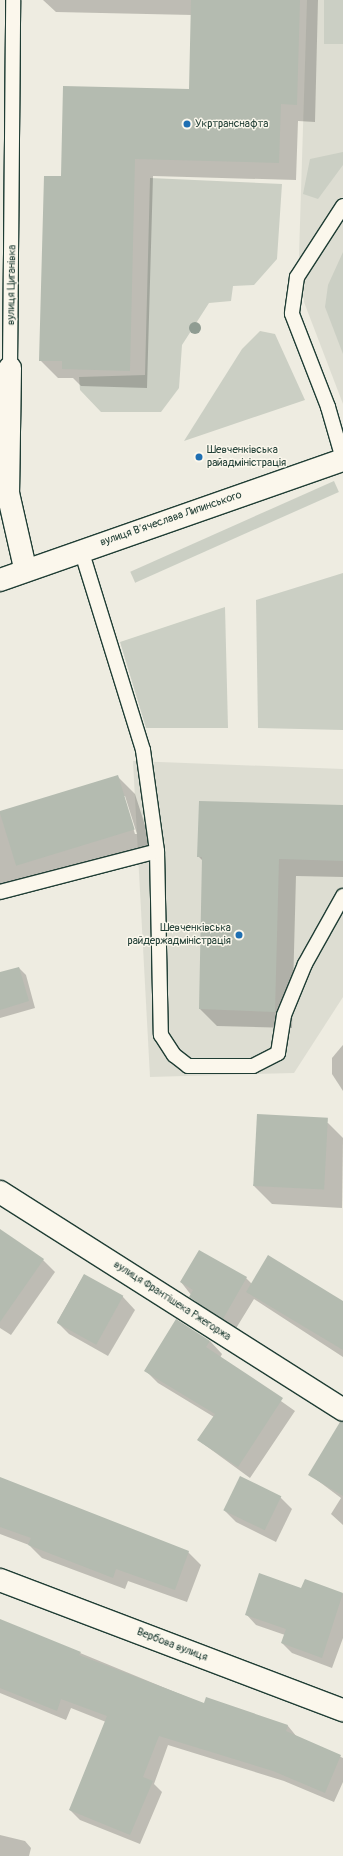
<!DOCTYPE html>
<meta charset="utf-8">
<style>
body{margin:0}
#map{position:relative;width:343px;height:1856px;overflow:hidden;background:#eeece1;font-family:Pangolin,sans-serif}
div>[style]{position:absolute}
.built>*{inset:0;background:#ddddd2}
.green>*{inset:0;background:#cbcfc4;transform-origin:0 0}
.shadow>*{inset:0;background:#0003}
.building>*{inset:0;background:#b4bbb0;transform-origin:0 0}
.roads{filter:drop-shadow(1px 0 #1f3d34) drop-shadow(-1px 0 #1f3d34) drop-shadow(0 1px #1f3d34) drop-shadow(0 -1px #1f3d34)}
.service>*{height:14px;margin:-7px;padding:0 7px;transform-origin:7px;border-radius:7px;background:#fbf7ec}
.minor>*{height:22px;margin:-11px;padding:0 11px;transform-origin:11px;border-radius:11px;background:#fbf7ec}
.primary>*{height:22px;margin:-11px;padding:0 11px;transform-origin:11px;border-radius:11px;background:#fbf7ec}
.trees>*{width:12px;height:12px;margin:-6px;border-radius:50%;background:#8f9c92}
.dots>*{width:11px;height:11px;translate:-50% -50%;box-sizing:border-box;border:2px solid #fbf7ec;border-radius:50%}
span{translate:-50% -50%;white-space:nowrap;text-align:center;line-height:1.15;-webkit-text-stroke:3px #fbf7ec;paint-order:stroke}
.poi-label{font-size:11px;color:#1f3d34}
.left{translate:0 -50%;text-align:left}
.right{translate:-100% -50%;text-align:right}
.street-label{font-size:11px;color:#1f3d34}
</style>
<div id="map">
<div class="built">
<i style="clip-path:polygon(307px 0,343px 0,343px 404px,304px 302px,299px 255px)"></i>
<i style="clip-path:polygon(133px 761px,343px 769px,343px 997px,294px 1073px,150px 1077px)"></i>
</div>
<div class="green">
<i style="left:324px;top:0;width:19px;height:44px"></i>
<i style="clip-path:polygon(343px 152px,343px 165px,318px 199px,303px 194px,310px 159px)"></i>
<i style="clip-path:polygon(150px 178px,282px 184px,277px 259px,254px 285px,233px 286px,231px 301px,209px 303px,182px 345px,179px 388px,161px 412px,101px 412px,80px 390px,79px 377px,145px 375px)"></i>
<i style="clip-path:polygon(343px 252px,343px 354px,325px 307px,328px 285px)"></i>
<i style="clip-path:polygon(260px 331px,275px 334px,305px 400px,184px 441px,242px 349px)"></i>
<i style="left:334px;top:481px;width:12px;height:223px;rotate:66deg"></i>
<i style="clip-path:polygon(343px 573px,343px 730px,258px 728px,256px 600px)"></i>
<i style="clip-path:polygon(225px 607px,228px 728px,146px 728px,120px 642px)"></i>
</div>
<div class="shadow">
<i style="clip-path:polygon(43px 0,318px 0,315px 122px,298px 121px,296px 180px,153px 176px,147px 388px,81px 386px,73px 378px,58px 378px,40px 360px,62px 177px,190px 90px,192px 15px,56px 12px)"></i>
<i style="clip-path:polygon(evenodd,117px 776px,135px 794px,152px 847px,0 895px,0 813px,117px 776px,123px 796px,125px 796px,137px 834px,135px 834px,123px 796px)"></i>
<i style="clip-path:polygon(343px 806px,343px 877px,296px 876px,292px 1028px,217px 1026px,200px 1009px,203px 861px,198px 856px)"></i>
<i style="clip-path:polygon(19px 968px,26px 975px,35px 1008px,0 1018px,0 974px)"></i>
<i style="clip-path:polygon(342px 1046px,343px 1045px,343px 1091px,332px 1074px,332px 1058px)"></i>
<i style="clip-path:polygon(328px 1123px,343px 1138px,342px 1208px,272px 1204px,253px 1185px,316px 1124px)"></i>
<i style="clip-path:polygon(0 1243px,43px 1260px,55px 1272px,11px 1335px,0 1328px)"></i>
<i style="clip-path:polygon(84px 1275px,123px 1297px,135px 1310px,108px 1356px,69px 1334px,57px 1322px)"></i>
<i style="clip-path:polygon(246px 1278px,252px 1284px,343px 1302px,343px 1357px,254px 1299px,235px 1330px,202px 1309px,181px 1282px)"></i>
<i style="clip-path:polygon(210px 1341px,222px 1354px,220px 1358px,295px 1411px,250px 1478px,198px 1440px,214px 1417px,158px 1383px,146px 1371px)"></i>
<i style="clip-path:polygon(343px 1439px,343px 1525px,331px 1514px,341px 1498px,309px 1474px)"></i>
<i style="clip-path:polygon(0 1479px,188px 1552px,201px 1565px,187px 1602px,128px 1581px,125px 1589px,42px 1558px,29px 1545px,0 1534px)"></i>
<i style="clip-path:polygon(280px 1497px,292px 1509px,276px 1542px,236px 1522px,224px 1510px)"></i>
<i style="clip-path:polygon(305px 1580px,343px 1594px,343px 1638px,332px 1668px,292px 1653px,282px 1643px,285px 1635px,256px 1625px,246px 1614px,302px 1589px)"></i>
<i style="clip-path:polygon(0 1620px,204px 1704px,288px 1726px,297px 1737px,343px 1758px,343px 1782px,334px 1802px,284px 1781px,168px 1745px,154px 1784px,162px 1792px,140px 1844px,80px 1820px,70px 1810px,106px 1722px,71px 1708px,66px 1720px,0 1693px)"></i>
<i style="clip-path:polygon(0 1835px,25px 1841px,31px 1848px,29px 1856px,0 1856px)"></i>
</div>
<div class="building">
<i style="clip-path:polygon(191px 0,300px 0,297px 105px,281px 104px,279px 163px,135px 159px,130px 371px,62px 369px,62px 361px,39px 361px,44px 176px,61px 176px,63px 86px,189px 89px)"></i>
<i style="left:118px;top:775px;width:57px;height:124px;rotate:73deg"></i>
<i style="clip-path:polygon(199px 801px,343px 805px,343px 861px,279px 859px,275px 1012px,199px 1009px,202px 857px,197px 857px)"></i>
<i style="clip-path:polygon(19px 967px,29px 1001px,0 1010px,0 972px)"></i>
<i style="left:257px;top:1114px;width:71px;height:72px;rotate:3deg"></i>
<i style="clip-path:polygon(0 1229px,44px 1259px,0 1322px)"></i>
<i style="clip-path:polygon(199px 1250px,247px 1277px,223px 1319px,189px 1297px,193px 1290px,180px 1282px)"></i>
<i style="clip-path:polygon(268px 1255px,343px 1301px,343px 1350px,246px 1292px)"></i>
<i style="left:84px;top:1274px;width:45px;height:56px;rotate:29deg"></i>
<i style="clip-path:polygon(176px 1319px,210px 1341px,206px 1347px,283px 1398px,238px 1467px,197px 1440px,215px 1414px,144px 1371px)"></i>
<i style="clip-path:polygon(340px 1422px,343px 1422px,343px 1496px,308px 1475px)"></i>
<i style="left:240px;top:1476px;width:46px;height:38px;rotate:26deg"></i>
<i style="clip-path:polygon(0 1477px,189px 1551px,175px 1590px,116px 1569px,113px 1578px,28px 1545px,31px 1538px,0 1527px)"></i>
<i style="clip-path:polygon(259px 1573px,301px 1588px,305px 1579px,343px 1593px,322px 1658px,281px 1643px,286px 1629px,245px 1615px)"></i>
<i style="clip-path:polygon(0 1619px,81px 1652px,79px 1655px,204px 1703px,206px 1697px,288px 1725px,286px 1731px,341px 1755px,325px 1793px,273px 1771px,159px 1736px,143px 1777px,153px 1781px,130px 1835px,69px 1810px,107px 1716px,61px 1699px,57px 1711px,0 1688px)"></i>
</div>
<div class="roads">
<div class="service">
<i style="left:343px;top:206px;width:85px;rotate:122.9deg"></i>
<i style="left:297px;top:277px;width:37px;rotate:98deg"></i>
<i style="left:292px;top:314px;width:100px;rotate:68.8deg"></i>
<i style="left:328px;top:407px;width:54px;rotate:73.9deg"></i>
<i style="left:10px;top:368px;width:368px;rotate:-89.5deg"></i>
<i style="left:157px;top:851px;width:184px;rotate:88.8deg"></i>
<i style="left:161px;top:1035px;width:24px;rotate:57deg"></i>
<i style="left:174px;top:1055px;width:18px;rotate:38deg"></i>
<i style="left:188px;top:1066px;width:65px"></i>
<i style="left:253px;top:1066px;width:28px;rotate:-27deg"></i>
<i style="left:278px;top:1053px;width:38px;rotate:-81deg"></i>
<i style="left:284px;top:1015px;width:55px;rotate:-67.6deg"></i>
<i style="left:305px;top:964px;width:78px;rotate:-60.8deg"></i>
<i style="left:0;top:892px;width:162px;rotate:-14.6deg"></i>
<i style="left:157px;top:851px;width:102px;rotate:-97.9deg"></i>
<i style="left:143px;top:750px;width:209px;rotate:-107.2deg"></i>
</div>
<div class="minor">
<i style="left:10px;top:368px;width:125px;rotate:90.9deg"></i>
<i style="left:8px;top:493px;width:77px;rotate:77.2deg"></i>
<i style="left:0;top:1192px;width:406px;rotate:32.4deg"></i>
<i style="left:0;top:1580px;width:367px;rotate:20.8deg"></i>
</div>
<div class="primary">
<i style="left:0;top:580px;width:363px;rotate:-19.3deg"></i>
</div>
</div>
<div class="trees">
<i style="left:195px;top:328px"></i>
</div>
<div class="dots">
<i style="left:187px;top:124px;background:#1f6fb2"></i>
<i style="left:199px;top:457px;background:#1f6fb2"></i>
<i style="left:239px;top:935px;background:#1f6fb2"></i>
</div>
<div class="poi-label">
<span class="left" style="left:195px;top:124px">Укртранснафта</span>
<span class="left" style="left:207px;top:457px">Шевченківська<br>райадміністрація</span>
<span class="right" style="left:231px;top:935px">Шевченківська<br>райдержадміністрація</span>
</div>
<div class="street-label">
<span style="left:12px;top:285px;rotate:-89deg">вулиця Циганівка</span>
<span style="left:171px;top:519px;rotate:-19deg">вулиця Вʼячеслава Липинського</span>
<span style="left:172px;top:1301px;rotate:33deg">вулиця Франтішека Ржегоржа</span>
<span style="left:172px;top:1645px;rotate:21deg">Вербова вулиця</span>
</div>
</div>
